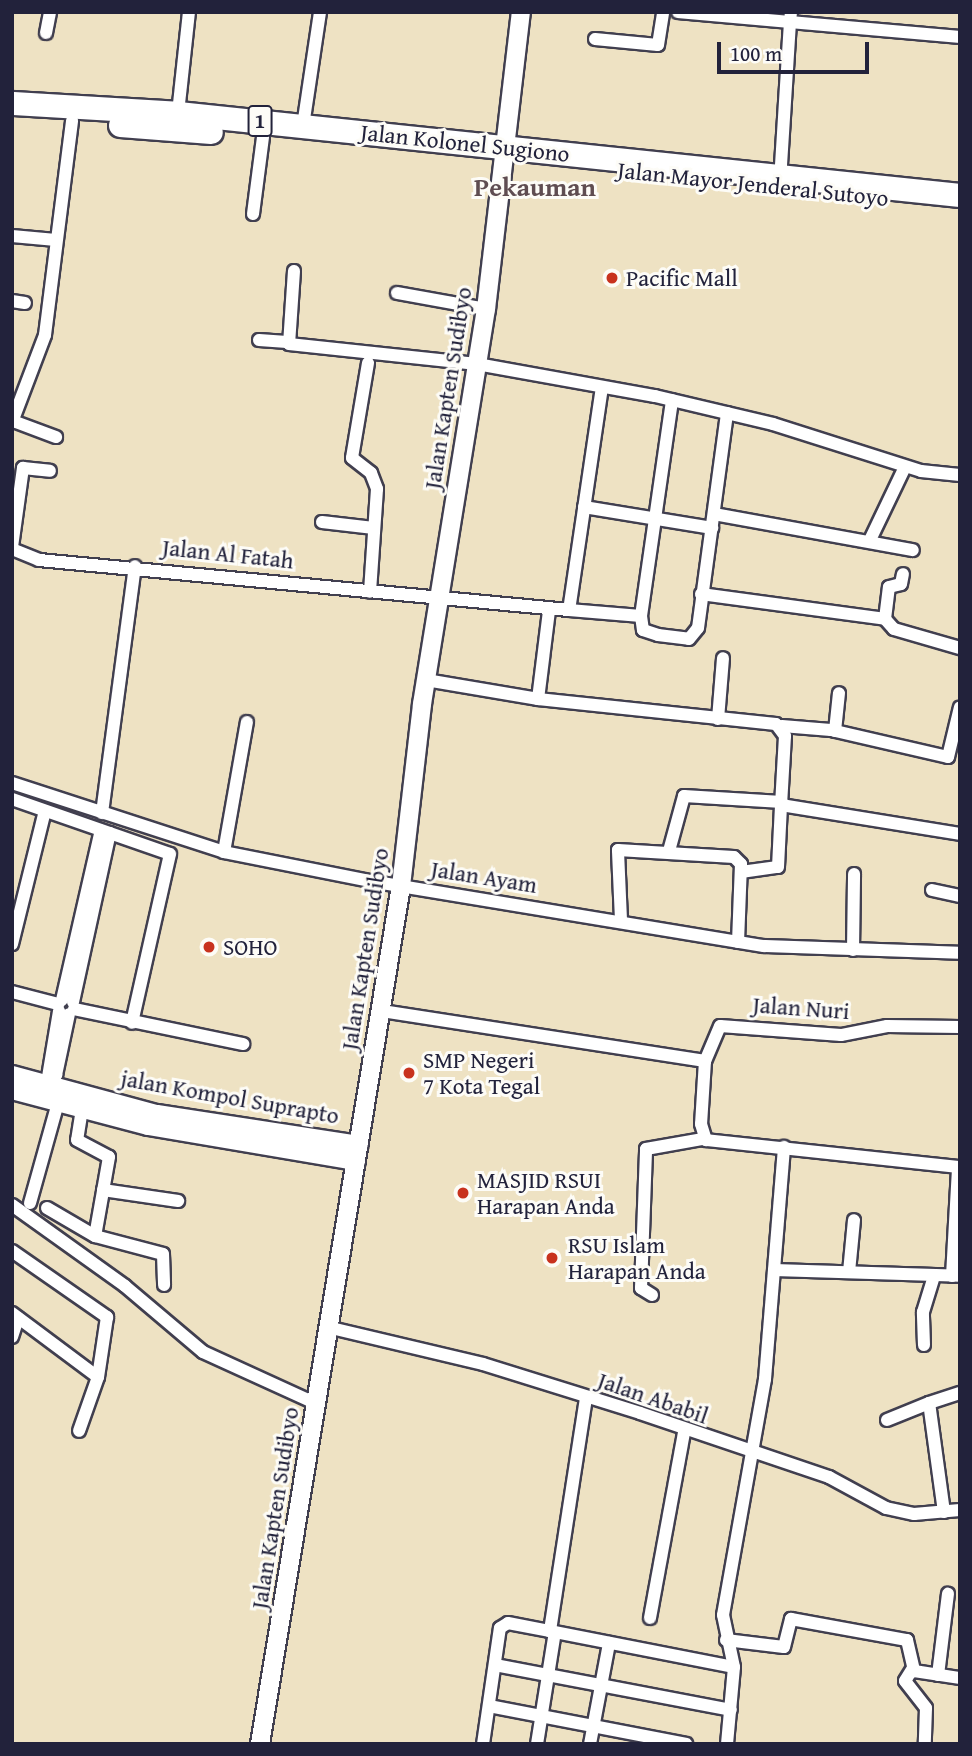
<!DOCTYPE html>
<style>
body{margin:0}
#map{position:relative;width:972px;height:1756px;overflow:hidden;background:#eee2c3;font-family:"Gentium Book Plus",serif}
div>[style]{position:absolute}
.roads{filter:drop-shadow(2px 0 #413f4f) drop-shadow(-2px 0 #413f4f) drop-shadow(0 2px #413f4f) drop-shadow(0 -2px #413f4f)}
.street>*{height:12px;margin:-6px;padding:0 6px;transform-origin:6px;border-radius:6px;background:#fff}
.secondary>*{height:18px;margin:-9px;padding:0 9px;transform-origin:9px;border-radius:9px;background:#fff}
.highway>*{height:23px;margin:-11.5px;padding:0 11.5px;transform-origin:11.5px;border-radius:11.5px;background:#fff}
.dots>*{width:19px;height:19px;translate:-50% -50%;box-sizing:border-box;border:4px solid #fdfcf7;border-radius:50%}
span{translate:-50% -50%;white-space:nowrap;text-align:center;line-height:1.15;-webkit-text-stroke:6px #fdfcf7;paint-order:stroke}
.shield-label span{padding:2px 5px;background:#fdfcf7;border:2px solid;border-radius:5px;-webkit-text-stroke-width:0}
.shield-label{font-size:21px;color:#22223b;font-weight:700}
.street-label{font-size:23px;color:#22223b}
.poi-label{font-size:23px;color:#22223b}
.left{translate:0 -50%;text-align:left}
.quarter-label{font-size:26px;color:#5f4d51;font-weight:700}
.frame{position:absolute;inset:0;border:14px solid #22223b;pointer-events:none}
.scale{position:absolute;left:717px;top:42px;width:152px;height:32px;box-sizing:border-box;border:4px solid #22223b;border-top:0;padding-left:9px;font-size:21px;line-height:24px;white-space:nowrap;color:#22223b;-webkit-text-stroke:5px #fdfcf7;paint-order:stroke}
</style>
<div id="map">
<div class="roads">
<div class="street">
<i style="left:678px;top:12px;width:112px;rotate:5.1deg"></i>
<i style="left:790px;top:22px;width:159px;rotate:93.6deg"></i>
<i style="left:791px;top:12px;width:10px;rotate:96deg"></i>
<i style="left:790px;top:22px;width:171px;rotate:5deg"></i>
<i style="left:46px;top:33px;width:21px;rotate:-79deg"></i>
<i style="left:595px;top:39px;width:63px;rotate:5.4deg"></i>
<i style="left:658px;top:45px;width:33px;rotate:-81deg"></i>
<i style="left:178px;top:113px;width:102px;rotate:-83.8deg"></i>
<i style="left:303px;top:126px;width:115px;rotate:-81.5deg"></i>
<i style="left:253px;top:214px;width:78px;rotate:-82.6deg"></i>
<i style="left:12px;top:236px;width:44px;rotate:5.2deg"></i>
<i style="left:294px;top:271px;width:73px;rotate:93.9deg"></i>
<i style="left:289px;top:344px;width:189px;rotate:6.1deg"></i>
<i style="left:477px;top:364px;width:181px;rotate:10.2deg"></i>
<i style="left:655px;top:396px;width:121px;rotate:13.3deg"></i>
<i style="left:773px;top:424px;width:155px;rotate:17.6deg"></i>
<i style="left:921px;top:471px;width:39px;rotate:6deg"></i>
<i style="left:397px;top:293px;width:90px;rotate:10.2deg"></i>
<i style="left:12px;top:301px;width:13px;rotate:9deg"></i>
<i style="left:259px;top:340px;width:28px;rotate:4deg"></i>
<i style="left:368px;top:363px;width:96px;rotate:99.6deg"></i>
<i style="left:352px;top:458px;width:24px;rotate:38deg"></i>
<i style="left:371px;top:473px;width:17px;rotate:69deg"></i>
<i style="left:377px;top:489px;width:103px;rotate:93.9deg"></i>
<i style="left:602px;top:387px;width:225px;rotate:98.4deg"></i>
<i style="left:569px;top:610px;width:72px;rotate:4.8deg"></i>
<i style="left:641px;top:616px;width:14px;rotate:82deg"></i>
<i style="left:643px;top:630px;width:16px;rotate:18deg"></i>
<i style="left:658px;top:635px;width:31px;rotate:7deg"></i>
<i style="left:689px;top:639px;width:14px;rotate:-51deg"></i>
<i style="left:698px;top:628px;width:217px;rotate:-82.3deg"></i>
<i style="left:13px;top:421px;width:46px;rotate:20.4deg"></i>
<i style="left:12px;top:422px;width:93px;rotate:-69.2deg"></i>
<i style="left:45px;top:335px;width:216px;rotate:-82.8deg"></i>
<i style="left:584px;top:507px;width:130px;rotate:9.3deg"></i>
<i style="left:714px;top:514px;width:202px;rotate:10.3deg"></i>
<i style="left:322px;top:522px;width:52px;rotate:6.6deg"></i>
<i style="left:870px;top:540px;width:81px;rotate:-64.4deg"></i>
<i style="left:12px;top:547px;width:80px;rotate:-82.1deg"></i>
<i style="left:23px;top:468px;width:27px;rotate:6deg"></i>
<i style="left:12px;top:549px;width:29px;rotate:22deg"></i>
<i style="left:39px;top:560px;width:532px;rotate:5.39deg"></i>
<i style="left:701px;top:594px;width:186px;rotate:7.7deg"></i>
<i style="left:885px;top:619px;width:13px;rotate:48deg"></i>
<i style="left:894px;top:629px;width:69px;rotate:16.1deg"></i>
<i style="left:641px;top:616px;width:218px;rotate:-81.8deg"></i>
<i style="left:885px;top:619px;width:32px;rotate:-83deg"></i>
<i style="left:889px;top:587px;width:12px;rotate:-14deg"></i>
<i style="left:901px;top:584px;width:10px;rotate:-79deg"></i>
<i style="left:426px;top:680px;width:114px;rotate:9.6deg"></i>
<i style="left:538px;top:699px;width:239px;rotate:6deg"></i>
<i style="left:776px;top:724px;width:15px;rotate:53deg"></i>
<i style="left:785px;top:736px;width:69px;rotate:93.3deg"></i>
<i style="left:781px;top:805px;width:181px;rotate:9.2deg"></i>
<i style="left:538px;top:699px;width:89px;rotate:-82.9deg"></i>
<i style="left:718px;top:719px;width:61px;rotate:-85.3deg"></i>
<i style="left:782px;top:726px;width:49px;rotate:4.7deg"></i>
<i style="left:831px;top:730px;width:120px;rotate:13deg"></i>
<i style="left:948px;top:757px;width:51px;rotate:-76.5deg"></i>
<i style="left:835px;top:731px;width:38px;rotate:-84deg"></i>
<i style="left:12px;top:783px;width:223px;rotate:18deg"></i>
<i style="left:224px;top:852px;width:155px;rotate:11.2deg"></i>
<i style="left:376px;top:882px;width:393px;rotate:9.4deg"></i>
<i style="left:764px;top:946px;width:196px;rotate:2deg"></i>
<i style="left:12px;top:799px;width:167px;rotate:19.2deg"></i>
<i style="left:170px;top:854px;width:173px;rotate:102.7deg"></i>
<i style="left:102px;top:813px;width:249px;rotate:-82.4deg"></i>
<i style="left:669px;top:851px;width:57px;rotate:-74.7deg"></i>
<i style="left:684px;top:796px;width:98px;rotate:3.5deg"></i>
<i style="left:224px;top:852px;width:132px;rotate:-80deg"></i>
<i style="left:741px;top:872px;width:37px;rotate:-8deg"></i>
<i style="left:778px;top:867px;width:62px;rotate:-87.2deg"></i>
<i style="left:932px;top:890px;width:29px;rotate:12deg"></i>
<i style="left:621px;top:920px;width:70px;rotate:-92.5deg"></i>
<i style="left:618px;top:850px;width:116px;rotate:3.5deg"></i>
<i style="left:734px;top:857px;width:10px;rotate:45deg"></i>
<i style="left:741px;top:864px;width:78px;rotate:92.2deg"></i>
<i style="left:12px;top:944px;width:137px;rotate:-76.1deg"></i>
<i style="left:853px;top:950px;width:76px;rotate:-89.2deg"></i>
<i style="left:12px;top:992px;width:48px;rotate:14.6deg"></i>
<i style="left:62px;top:1000px;width:174px;rotate:-77.1deg"></i>
<i style="left:73px;top:1002px;width:173px;rotate:-77.7deg"></i>
<i style="left:74px;top:1009px;width:173px;rotate:11.7deg"></i>
<i style="left:382px;top:1011px;width:327px;rotate:8.8deg"></i>
<i style="left:960px;top:1027px;width:73px;rotate:-179.2deg"></i>
<i style="left:887px;top:1026px;width:47px;rotate:168.9deg"></i>
<i style="left:841px;top:1035px;width:121px;rotate:-175.7deg"></i>
<i style="left:720px;top:1026px;width:38px;rotate:113deg"></i>
<i style="left:705px;top:1061px;width:63px;rotate:93.6deg"></i>
<i style="left:701px;top:1124px;width:17px;rotate:73deg"></i>
<i style="left:706px;top:1140px;width:255px;rotate:6.1deg"></i>
<i style="left:49px;top:1078px;width:8px;rotate:-23deg"></i>
<i style="left:56px;top:1075px;width:62px;rotate:-78deg"></i>
<i style="left:46px;top:1089px;width:79px;rotate:-80.5deg"></i>
<i style="left:82px;top:1109px;width:31px;rotate:99deg"></i>
<i style="left:77px;top:1140px;width:36px;rotate:28deg"></i>
<i style="left:109px;top:1157px;width:80px;rotate:100deg"></i>
<i style="left:95px;top:1236px;width:70px;rotate:14.8deg"></i>
<i style="left:163px;top:1254px;width:31px;rotate:88deg"></i>
<i style="left:103px;top:1190px;width:76px;rotate:8.3deg"></i>
<i style="left:30px;top:1203px;width:104px;rotate:-74.4deg"></i>
<i style="left:12px;top:1205px;width:139px;rotate:35.6deg"></i>
<i style="left:125px;top:1286px;width:102px;rotate:40.2deg"></i>
<i style="left:203px;top:1352px;width:125px;rotate:24.5deg"></i>
<i style="left:47px;top:1208px;width:56px;rotate:30.3deg"></i>
<i style="left:12px;top:1251px;width:116px;rotate:34.8deg"></i>
<i style="left:107px;top:1317px;width:61px;rotate:98.5deg"></i>
<i style="left:774px;top:1270px;width:186px;rotate:1.8deg"></i>
<i style="left:849px;top:1272px;width:52px;rotate:-84.5deg"></i>
<i style="left:952px;top:1276px;width:109px;rotate:-86.8deg"></i>
<i style="left:652px;top:1295px;width:13px;rotate:-148deg"></i>
<i style="left:641px;top:1288px;width:139px;rotate:-87.9deg"></i>
<i style="left:646px;top:1149px;width:58px;rotate:-10deg"></i>
<i style="left:12px;top:1313px;width:107px;rotate:36.7deg"></i>
<i style="left:98px;top:1377px;width:57px;rotate:109.4deg"></i>
<i style="left:327px;top:1327px;width:160px;rotate:13.3deg"></i>
<i style="left:483px;top:1364px;width:164px;rotate:17.3deg"></i>
<i style="left:640px;top:1413px;width:200px;rotate:18.7deg"></i>
<i style="left:829px;top:1477px;width:65px;rotate:28.5deg"></i>
<i style="left:886px;top:1508px;width:29px;rotate:12deg"></i>
<i style="left:914px;top:1514px;width:46px;rotate:-5deg"></i>
<i style="left:12px;top:1337px;width:20px;rotate:-72deg"></i>
<i style="left:924px;top:1345px;width:33px;rotate:-92deg"></i>
<i style="left:923px;top:1312px;width:38px;rotate:-73deg"></i>
<i style="left:586px;top:1398px;width:236px;rotate:98.8deg"></i>
<i style="left:550px;top:1631px;width:187px;rotate:11.1deg"></i>
<i style="left:734px;top:1667px;width:77px;rotate:95.2deg"></i>
<i style="left:887px;top:1420px;width:45px;rotate:-22deg"></i>
<i style="left:944px;top:1512px;width:110px;rotate:-97.8deg"></i>
<i style="left:929px;top:1403px;width:33px;rotate:-18deg"></i>
<i style="left:650px;top:1618px;width:189px;rotate:-79.6deg"></i>
<i style="left:726px;top:1640px;width:58px;rotate:6.9deg"></i>
<i style="left:784px;top:1647px;width:29px;rotate:-76deg"></i>
<i style="left:791px;top:1619px;width:118px;rotate:10.3deg"></i>
<i style="left:907px;top:1640px;width:32px;rotate:77deg"></i>
<i style="left:914px;top:1671px;width:47px;rotate:8.7deg"></i>
<i style="left:495px;top:1665px;width:240px;rotate:10.8deg"></i>
<i style="left:734px;top:1667px;width:53px;rotate:-101.9deg"></i>
<i style="left:723px;top:1615px;width:240px;rotate:-79.9deg"></i>
<i style="left:765px;top:1379px;width:233px;rotate:-85.3deg"></i>
<i style="left:913px;top:1668px;width:15px;rotate:122deg"></i>
<i style="left:905px;top:1681px;width:34px;rotate:52deg"></i>
<i style="left:926px;top:1708px;width:36px;rotate:92deg"></i>
<i style="left:938px;top:1675px;width:82px;rotate:-83deg"></i>
<i style="left:489px;top:1706px;width:201px;rotate:10.9deg"></i>
<i style="left:483px;top:1744px;width:117px;rotate:-81.7deg"></i>
<i style="left:500px;top:1628px;width:9px;rotate:-32deg"></i>
<i style="left:508px;top:1623px;width:43px;rotate:10.8deg"></i>
<i style="left:537px;top:1744px;width:113px;rotate:-80.9deg"></i>
<i style="left:590px;top:1744px;width:103px;rotate:-79.3deg"></i>
</div>
<div class="secondary">
<i style="left:12px;top:1075px;width:150px;rotate:15.1deg"></i>
<i style="left:157px;top:1114px;width:204px;rotate:8.7deg"></i>
<i style="left:12px;top:1090px;width:141px;rotate:14.8deg"></i>
<i style="left:148px;top:1126px;width:211px;rotate:9.6deg"></i>
<i style="left:260px;top:1744px;width:870px;rotate:-80.67deg"></i>
<i style="left:401px;top:886px;width:183px;rotate:-83.4deg"></i>
<i style="left:422px;top:704px;width:400px;rotate:-80.8deg"></i>
<i style="left:486px;top:309px;width:299px;rotate:-83.3deg"></i>
</div>
<div class="highway">
<i style="left:12px;top:103px;width:166px;rotate:3.4deg"></i>
<i style="left:178px;top:113px;width:786px;rotate:5.99deg"></i>
<i style="left:120px;top:125px;width:91px;rotate:4.4deg"></i>
</div>
</div>
<div class="dots">
<i style="left:612px;top:278px;background:#c8321e"></i>
<i style="left:209px;top:947px;background:#c8321e"></i>
<i style="left:409px;top:1073px;background:#c8321e"></i>
<i style="left:463px;top:1193px;background:#c8321e"></i>
<i style="left:552px;top:1258px;background:#c8321e"></i>
</div>
<div class="shield-label">
<span style="left:260px;top:121px">1</span>
</div>
<div class="street-label">
<span style="left:465px;top:143px;rotate:6deg">Jalan Kolonel Sugiono</span>
<span style="left:753px;top:184px;rotate:6deg">Jalan Mayor Jenderal Sutoyo</span>
<span style="left:448px;top:388px;rotate:-81deg">Jalan Kapten Sudibyo</span>
<span style="left:228px;top:554px;rotate:6deg">Jalan Al Fatah</span>
<span style="left:484px;top:877px;rotate:9deg">Jalan Ayam</span>
<span style="left:365px;top:949px;rotate:-81deg">Jalan Kapten Sudibyo</span>
<span style="left:801px;top:1008px;rotate:4deg">Jalan Nuri</span>
<span style="left:230px;top:1097px;rotate:10deg">jalan Kompol Suprapto</span>
<span style="left:653px;top:1398px;rotate:19deg">Jalan Ababil</span>
<span style="left:275px;top:1508px;rotate:-81deg">Jalan Kapten Sudibyo</span>
</div>
<div class="poi-label">
<span class="left" style="left:626px;top:278px">Pacific Mall</span>
<span class="left" style="left:223px;top:947px">SOHO</span>
<span class="left" style="left:423px;top:1073px">SMP Negeri<br>7 Kota Tegal</span>
<span class="left" style="left:477px;top:1193px">MASJID RSUI<br>Harapan Anda</span>
<span class="left" style="left:568px;top:1258px">RSU Islam<br>Harapan Anda</span>
</div>
<div class="quarter-label">
<span style="left:535px;top:187px">Pekauman</span>
</div>
<div class="frame"></div>
<div class="scale">100 m</div>
</div>
